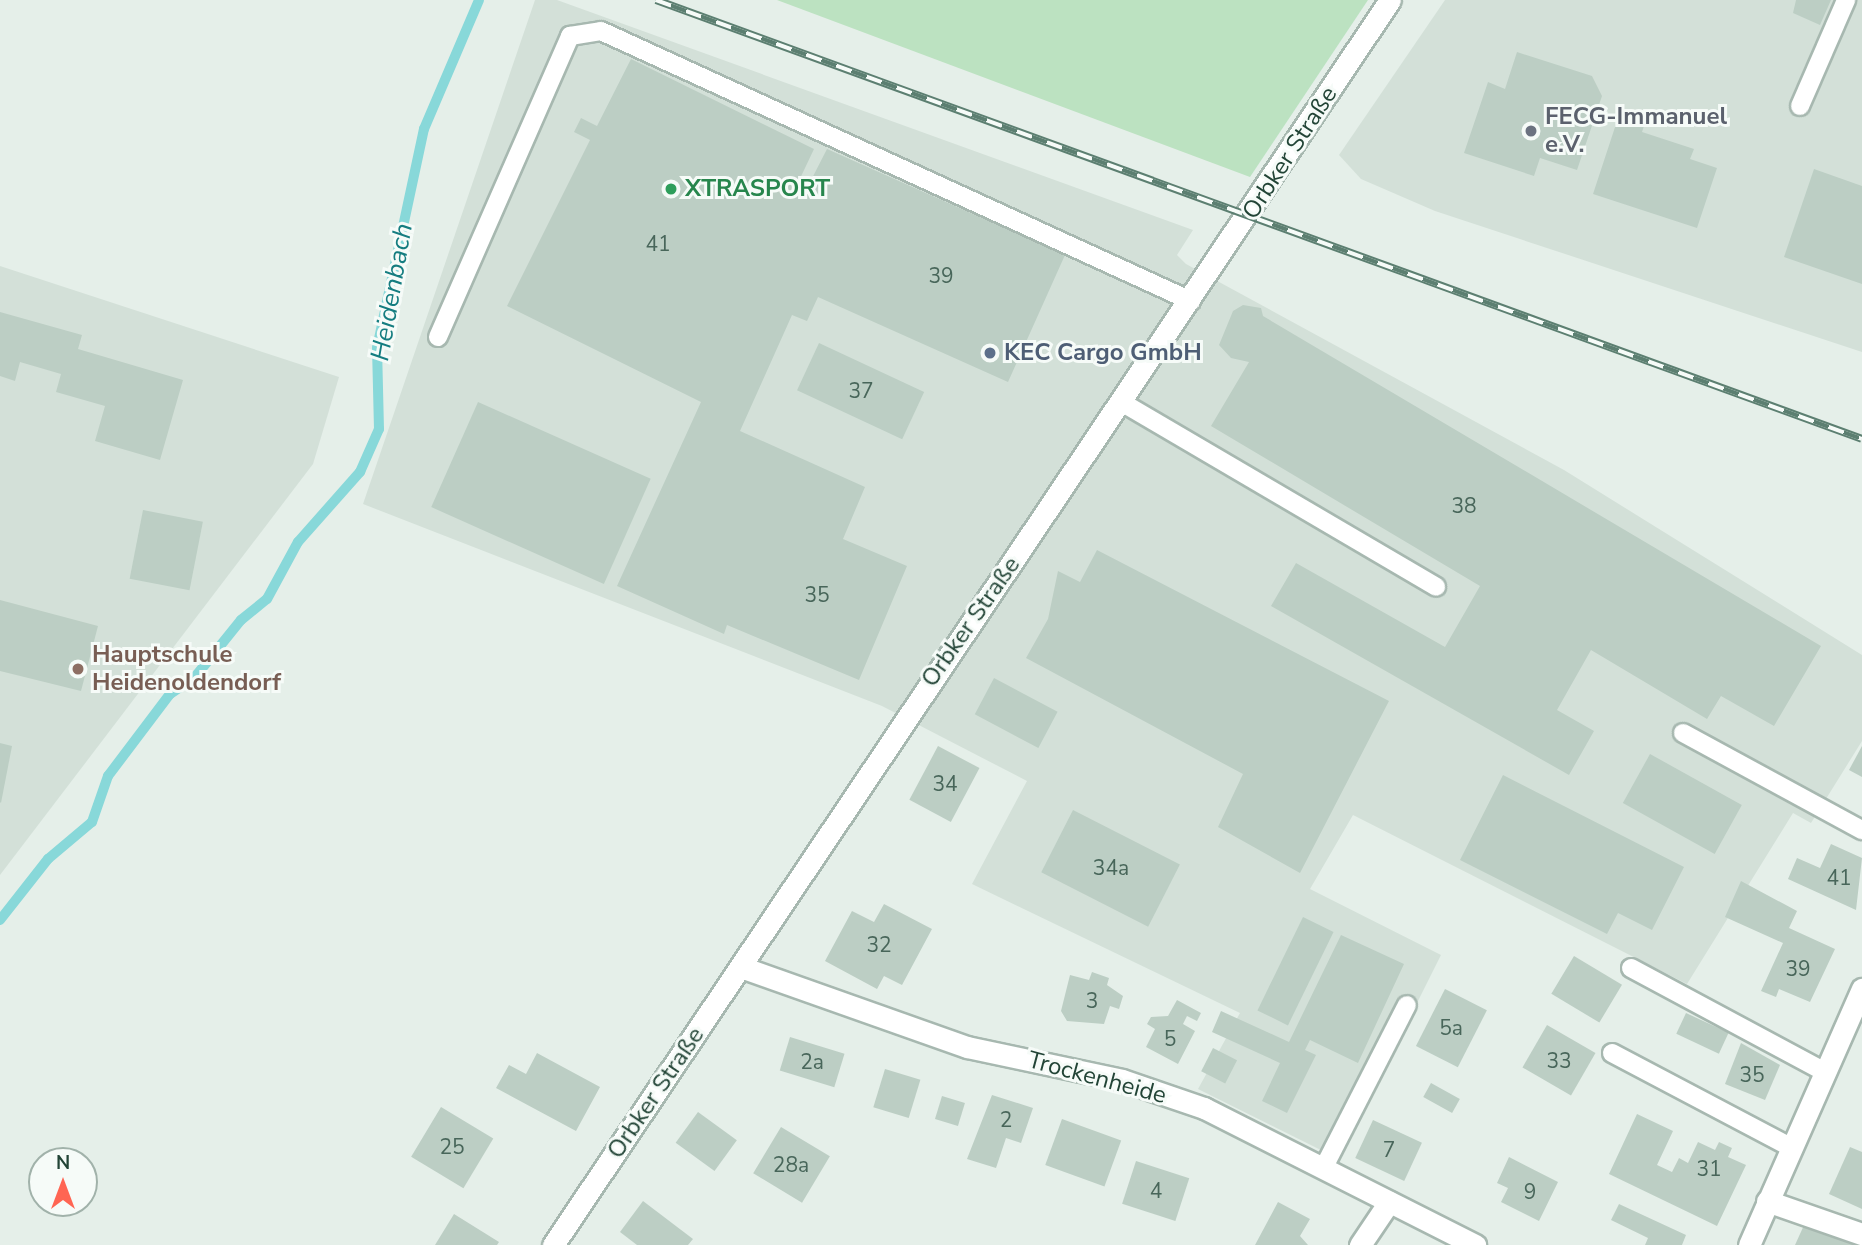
<!DOCTYPE html>
<meta charset="utf-8">
<style>
body{margin:0}
#map{position:relative;width:1862px;height:1245px;overflow:hidden;background:#e5efe9;font-family:"Nunito Sans",sans-serif}
div>[style]{position:absolute}
.built>*{inset:0;background:#d3e0d8}
.green>*{inset:0;background:#bce2c1}
.stream>*{height:10px;margin:-5px;padding:0 5px;transform-origin:5px;border-radius:5px;background:#88d8d9}
.building>*{inset:0;background:#bccec4;transform-origin:0 0}
.roads{filter:drop-shadow(2px 0 #a7b8b0) drop-shadow(-2px 0 #a7b8b0) drop-shadow(0 2px #a7b8b0) drop-shadow(0 -2px #a7b8b0)}
.lane>*{height:18px;margin:-9px;padding:0 9px;transform-origin:9px;border-radius:9px;background:#fff}
.street>*{height:21px;margin:-10.5px;padding:0 10.5px;transform-origin:10.5px;border-radius:10.5px;background:#fff}
.secondary>*{height:21px;margin:-10.5px;padding:0 10.5px;transform-origin:10.5px;border-radius:10.5px;background:#fff}
.rail>*{height:8px;margin-top:-4px;transform-origin:0;background:repeating-linear-gradient(90deg,#f6fbf8 0 16px,#5c7f71 0 32px);box-sizing:border-box;border-block:2px solid #5c7f71}
.dots>*{width:19px;height:19px;translate:-50% -50%;box-sizing:border-box;border:4px solid #f6fbf8;border-radius:50%}
span{translate:-50% -50%;white-space:nowrap;text-align:center;line-height:1.15;-webkit-text-stroke:6px #f6fbf8;paint-order:stroke}
.number-label{font-size:21px;color:#48665a}
.number-label span{-webkit-text-stroke-width:0}
.worship-label{font-size:24px;color:#5b616d;font-weight:700}
.left{translate:0 -50%;text-align:left}
.street-label{font-size:24px;color:#224436}
.leisure-label{font-size:24px;color:#27864d;font-weight:700}
.service-label{font-size:24px;color:#4e5e75;font-weight:700}
.education-label{font-size:24px;color:#785e54;font-weight:700}
.water-label{font-size:26px;color:#157d80;font-style:italic}
.north{position:absolute;left:28px;top:1147px;width:70px;height:70px;box-sizing:border-box;background:#f6fbf8;border:2px solid #a1b2aa;border-radius:50%;rotate:0deg;font-size:19px;font-weight:700;line-height:28px;text-align:center;color:#224436}
.north::after{content:'';display:block;margin:auto;width:24px;height:32px;background:#ff6553;clip-path:polygon(50% 0,100% 100%,50% 72%,0 100%)}
</style>
<div id="map">
<div class="built">
<i style="clip-path:polygon(535px 0,557px 0,1193px 230px,1177px 255px,1186px 264px,1564px 470px,1862px 655px,1862px 741px,1811px 823px,1793px 813px,1687px 984px,1353px 815px,1310px 889px,1441px 955px,1339px 1159px,1198px 1089px,1240px 1013px,972px 884px,1027px 781px,882px 706px,363px 504px)"></i>
<i style="clip-path:polygon(1445px 0,1862px 0,1862px 352px,1435px 211px,1361px 179px,1339px 155px)"></i>
<i style="clip-path:polygon(0 266px,339px 377px,313px 464px,0 875px)"></i>
</div>
<div class="green">
<i style="clip-path:polygon(777px 0,1368px 0,1250px 177px)"></i>
</div>
<div class="stream">
<i style="left:0;top:920px;width:78px;rotate:-51.8deg"></i>
<i style="left:48px;top:859px;width:57px;rotate:-40.1deg"></i>
<i style="left:92px;top:822px;width:49px;rotate:-70.8deg"></i>
<i style="left:108px;top:776px;width:103px;rotate:-52.9deg"></i>
<i style="left:170px;top:694px;width:30px;rotate:-34deg"></i>
<i style="left:195px;top:677px;width:73px;rotate:-51.1deg"></i>
<i style="left:241px;top:620px;width:33px;rotate:-39deg"></i>
<i style="left:267px;top:599px;width:65px;rotate:-61.5deg"></i>
<i style="left:298px;top:542px;width:94px;rotate:-48.5deg"></i>
<i style="left:360px;top:472px;width:47px;rotate:-66.2deg"></i>
<i style="left:379px;top:429px;width:81px;rotate:-91.4deg"></i>
<i style="left:377px;top:348px;width:224px;rotate:-77.9deg"></i>
<i style="left:424px;top:129px;width:140px;rotate:-66.9deg"></i>
</div>
<div class="building">
<i style="clip-path:polygon(1796px 0,1831px 0,1820px 25px,1793px 13px)"></i>
<i style="clip-path:polygon(1517px 52px,1592px 76px,1602px 96px,1577px 170px,1540px 158px,1534px 176px,1464px 153px,1488px 82px,1505px 89px)"></i>
<i style="clip-path:polygon(631px 59px,814px 149px,796px 187px,805px 192px,827px 149px,1065px 255px,1008px 382px,818px 297px,807px 321px,792px 315px,740px 431px,865px 487px,843px 539px,907px 566px,859px 680px,727px 625px,724px 634px,617px 586px,701px 402px,507px 306px,590px 140px,574px 132px,581px 118px,597px 126px)"></i>
<i style="clip-path:polygon(1619px 115px,1645px 123px,1642px 132px,1694px 149px,1690px 159px,1717px 168px,1697px 228px,1593px 194px)"></i>
<i style="clip-path:polygon(1814px 169px,1862px 186px,1862px 284px,1784px 257px)"></i>
<i style="clip-path:polygon(1243px 305px,1261px 308px,1263px 316px,1821px 646px,1774px 726px,1721px 696px,1707px 719px,1591px 650px,1557px 710px,1594px 731px,1569px 775px,1271px 606px,1296px 563px,1445px 647px,1480px 586px,1211px 426px,1249px 362px,1231px 358px,1219px 345px,1233px 311px)"></i>
<i style="clip-path:polygon(0 312px,82px 335px,78px 349px,183px 380px,160px 460px,95px 441px,105px 406px,56px 392px,61px 374px,20px 362px,15px 381px,0 376px)"></i>
<i style="left:819px;top:343px;width:116px;height:52px;rotate:25deg"></i>
<i style="left:478px;top:402px;width:189px;height:115px;rotate:24deg"></i>
<i style="left:143px;top:510px;width:61px;height:70px;rotate:11deg"></i>
<i style="clip-path:polygon(1097px 550px,1389px 701px,1300px 873px,1218px 827px,1243px 774px,1026px 658px,1048px 619px,1058px 571px,1080px 582px)"></i>
<i style="clip-path:polygon(0 600px,98px 626px,81px 691px,0 671px)"></i>
<i style="left:994px;top:678px;width:72px;height:41px;rotate:28deg"></i>
<i style="clip-path:polygon(0 743px,12px 746px,1px 803px,0 802px)"></i>
<i style="left:938px;top:746px;width:47px;height:61px;rotate:28deg"></i>
<i style="clip-path:polygon(1862px 746px,1862px 777px,1849px 770px)"></i>
<i style="left:1650px;top:754px;width:105px;height:56px;rotate:29deg"></i>
<i style="clip-path:polygon(1503px 775px,1684px 867px,1652px 930px,1618px 913px,1607px 934px,1460px 860px)"></i>
<i style="left:1073px;top:810px;width:120px;height:70px;rotate:27deg"></i>
<i style="clip-path:polygon(1831px 844px,1862px 858px,1856px 910px,1788px 879px,1797px 858px,1820px 868px)"></i>
<i style="clip-path:polygon(1741px 881px,1797px 911px,1789px 928px,1835px 949px,1810px 1002px,1779px 989px,1776px 997px,1761px 991px,1783px 943px,1725px 917px)"></i>
<i style="clip-path:polygon(884px 904px,932px 929px,902px 985px,884px 976px,877px 989px,825px 961px,852px 911px,874px 922px)"></i>
<i style="left:1303px;top:917px;width:34px;height:104px;rotate:26deg"></i>
<i style="clip-path:polygon(1341px 935px,1404px 964px,1358px 1063px,1310px 1040px,1305px 1050px,1316px 1055px,1287px 1113px,1262px 1101px,1280px 1063px,1212px 1032px,1221px 1011px,1289px 1042px)"></i>
<i style="left:1574px;top:956px;width:56px;height:44px;rotate:31deg"></i>
<i style="clip-path:polygon(1092px 972px,1109px 978px,1107px 985px,1123px 996px,1119px 1009px,1110px 1006px,1104px 1024px,1067px 1021px,1061px 1011px,1070px 975px,1089px 980px)"></i>
<i style="left:1445px;top:989px;width:47px;height:64px;rotate:27deg"></i>
<i style="clip-path:polygon(1177px 1000px,1201px 1013px,1197px 1021px,1187px 1016px,1183px 1024px,1195px 1031px,1178px 1064px,1146px 1047px,1155px 1029px,1147px 1024px,1151px 1017px,1168px 1016px)"></i>
<i style="left:1686px;top:1013px;width:47px;height:23px;rotate:25deg"></i>
<i style="left:1547px;top:1025px;width:56px;height:49px;rotate:30deg"></i>
<i style="left:790px;top:1037px;width:57px;height:35px;rotate:17deg"></i>
<i style="clip-path:polygon(1741px 1043px,1780px 1065px,1765px 1100px,1725px 1084px)"></i>
<i style="left:1213px;top:1048px;width:27px;height:26px;rotate:27deg"></i>
<i style="clip-path:polygon(537px 1053px,600px 1087px,576px 1131px,496px 1088px,509px 1065px,526px 1074px)"></i>
<i style="left:885px;top:1069px;width:37px;height:40px;rotate:17deg"></i>
<i style="left:1431px;top:1083px;width:33px;height:16px;rotate:29deg"></i>
<i style="clip-path:polygon(992px 1095px,1033px 1108px,1021px 1143px,1006px 1138px,996px 1168px,967px 1159px)"></i>
<i style="left:942px;top:1096px;width:24px;height:24px;rotate:17deg"></i>
<i style="left:441px;top:1107px;width:61px;height:58px;rotate:31deg"></i>
<i style="left:698px;top:1112px;width:48px;height:38px;rotate:36deg"></i>
<i style="clip-path:polygon(1637px 1114px,1673px 1131px,1657px 1165px,1672px 1172px,1679px 1158px,1688px 1163px,1698px 1142px,1715px 1150px,1719px 1142px,1732px 1148px,1728px 1157px,1746px 1165px,1717px 1226px,1609px 1174px)"></i>
<i style="left:1062px;top:1119px;width:63px;height:49px;rotate:20deg"></i>
<i style="left:1373px;top:1120px;width:54px;height:42px;rotate:25deg"></i>
<i style="left:781px;top:1127px;width:57px;height:54px;rotate:31deg"></i>
<i style="clip-path:polygon(1850px 1147px,1862px 1152px,1862px 1209px,1829px 1194px)"></i>
<i style="clip-path:polygon(1509px 1157px,1558px 1182px,1539px 1221px,1501px 1202px,1508px 1188px,1497px 1183px)"></i>
<i style="left:1136px;top:1161px;width:56px;height:45px;rotate:18deg"></i>
<i style="clip-path:polygon(643px 1201px,693px 1239px,688px 1245px,637px 1245px,620px 1232px)"></i>
<i style="clip-path:polygon(1278px 1202px,1310px 1219px,1300px 1236px,1308px 1245px,1255px 1245px)"></i>
<i style="clip-path:polygon(1619px 1204px,1686px 1235px,1682px 1245px,1645px 1245px,1648px 1238px,1611px 1220px)"></i>
<i style="clip-path:polygon(454px 1214px,499px 1242px,497px 1245px,435px 1245px)"></i>
<i style="clip-path:polygon(1805px 1223px,1855px 1245px,1795px 1245px)"></i>
</div>
<div class="roads">
<div class="lane">
<i style="left:1800px;top:106px;width:116px;rotate:-66.5deg"></i>
<i style="left:438px;top:337px;width:329px;rotate:-66.3deg"></i>
<i style="left:570px;top:36px;width:31px;rotate:-9deg"></i>
<i style="left:601px;top:31px;width:649px;rotate:24.59deg"></i>
<i style="left:1123px;top:403px;width:363px;rotate:30.4deg"></i>
<i style="left:1683px;top:733px;width:204px;rotate:28.5deg"></i>
<i style="left:1631px;top:968px;width:218px;rotate:28.2deg"></i>
<i style="left:1612px;top:1053px;width:201px;rotate:27.8deg"></i>
<i style="left:1323px;top:1169px;width:184px;rotate:-62.9deg"></i>
</div>
<div class="street">
<i style="left:741px;top:967px;width:240px;rotate:19.5deg"></i>
<i style="left:967px;top:1047px;width:158px;rotate:12deg"></i>
<i style="left:1122px;top:1080px;width:87px;rotate:18.9deg"></i>
<i style="left:1204px;top:1108px;width:304px;rotate:26.8deg"></i>
<i style="left:1767px;top:1201px;width:101px;rotate:19.2deg"></i>
<i style="left:1360px;top:1245px;width:52px;rotate:-56deg"></i>
<i style="left:1749px;top:1245px;width:280px;rotate:-66.2deg"></i>
</div>
<div class="secondary">
<i style="left:553px;top:1245px;width:1500px;rotate:-56.09deg"></i>
</div>
</div>
<div class="rail">
<i style="left:656px;top:0;width:1283px;rotate:20deg"></i>
</div>
<div class="dots">
<i style="left:1531px;top:131px;background:#6b7280"></i>
<i style="left:671px;top:189px;background:#2e9e5b"></i>
<i style="left:990px;top:353px;background:#5c6f8a"></i>
<i style="left:78px;top:669px;background:#8d6e63"></i>
</div>
<div class="number-label">
<span style="left:658px;top:244px">41</span>
<span style="left:941px;top:276px">39</span>
<span style="left:861px;top:391px">37</span>
<span style="left:1464px;top:506px">38</span>
<span style="left:817px;top:595px">35</span>
<span style="left:945px;top:784px">34</span>
<span style="left:1111px;top:868px">34a</span>
<span style="left:1839px;top:878px">41</span>
<span style="left:879px;top:945px">32</span>
<span style="left:1798px;top:969px">39</span>
<span style="left:1092px;top:1001px">3</span>
<span style="left:1451px;top:1028px">5a</span>
<span style="left:1170px;top:1039px">5</span>
<span style="left:1559px;top:1061px">33</span>
<span style="left:812px;top:1062px">2a</span>
<span style="left:1752px;top:1075px">35</span>
<span style="left:1006px;top:1120px">2</span>
<span style="left:452px;top:1147px">25</span>
<span style="left:1389px;top:1150px">7</span>
<span style="left:791px;top:1165px">28a</span>
<span style="left:1709px;top:1169px">31</span>
<span style="left:1156px;top:1191px">4</span>
<span style="left:1530px;top:1192px">9</span>
</div>
<div class="worship-label">
<span class="left" style="left:1545px;top:131px">FECG-Immanuel<br>e.V.</span>
</div>
<div class="street-label">
<span style="left:1290px;top:153px;rotate:-57deg">Orbker Straße</span>
<span style="left:971px;top:622px;rotate:-55deg">Orbker Straße</span>
<span style="left:1097px;top:1078px;rotate:15deg">Trockenheide</span>
<span style="left:656px;top:1093px;rotate:-56deg">Orbker Straße</span>
</div>
<div class="leisure-label">
<span class="left" style="left:685px;top:189px">XTRASPORT</span>
</div>
<div class="service-label">
<span class="left" style="left:1004px;top:353px">KEC Cargo GmbH</span>
</div>
<div class="education-label">
<span class="left" style="left:92px;top:669px">Hauptschule<br>Heidenoldendorf</span>
</div>
<div class="water-label">
<span style="left:392px;top:292px;rotate:-80deg">Heidenbach</span>
</div>
<div class="north">N</div>
</div>
